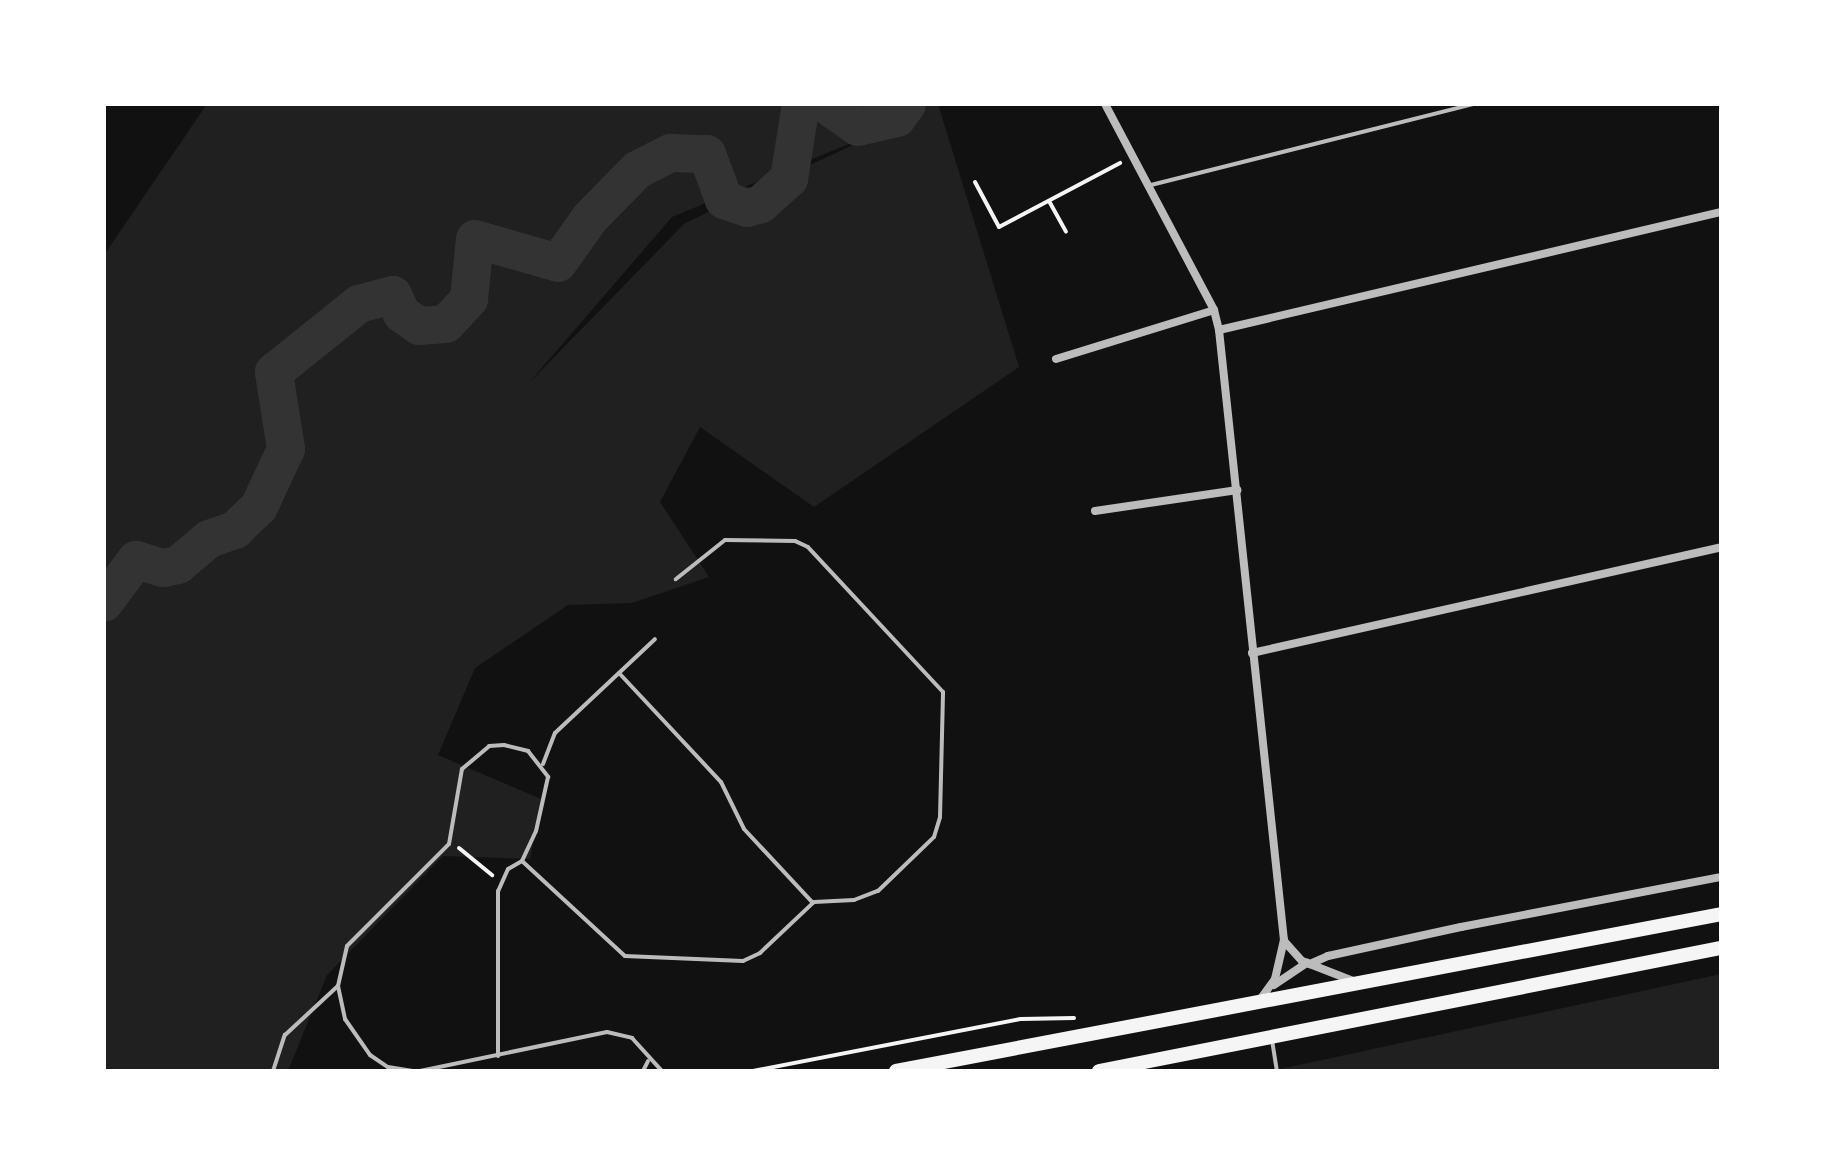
<!DOCTYPE html>
<style>
body{margin:0}
#map{position:relative;width:1825px;height:1175px;overflow:hidden;background:#111;font-family:"Source Sans 3",sans-serif}
div>[style]{position:absolute}
.green>*{inset:0;background:#202020}
.river>*{height:38px;margin:-19px;padding:0 19px;transform-origin:19px;border-radius:19px;background:#333}
.path>*{height:4px;margin:-2px;padding:0 2px;transform-origin:2px;border-radius:2px;background:#f5f5f5}
.service>*{height:4px;margin:-2px;padding:0 2px;transform-origin:2px;border-radius:2px;background:#bcbcbc}
.minor>*{height:8px;margin:-4px;padding:0 4px;transform-origin:4px;border-radius:4px;background:#bcbcbc}
.trunk>*{height:14px;margin:-7px;padding:0 7px;transform-origin:7px;border-radius:7px;background:#f5f5f5}
span{translate:-50% -50%;white-space:nowrap;text-align:center;line-height:1.15;-webkit-text-stroke:7px #fff;paint-order:stroke}
.frame{position:absolute;inset:0;border:106px solid #fff;pointer-events:none}
</style>
<div id="map">
<div class="green">
<i style="clip-path:polygon(evenodd,207px 104px,938px 104px,1019px 367px,814px 507px,700px 427px,660px 502px,709px 577px,632px 603px,568px 605px,475px 668px,438px 755px,541px 799px,530px 859px,443px 856px,327px 975px,288px 1071px,104px 1071px,104px 255px,207px 104px,907px 120px,685px 223px,528px 384px,672px 217px,907px 120px)"></i>
<i style="clip-path:polygon(1721px 974px,1721px 1071px,1271px 1071px)"></i>
</div>
<div class="river">
<i style="left:825px;top:104px;width:40px;rotate:34.9deg"></i>
<i style="left:858px;top:127px;width:40px;rotate:-13deg"></i>
<i style="left:897px;top:118px;width:17px;rotate:-54deg"></i>
<i style="left:104px;top:603px;width:54px;rotate:-53.3deg"></i>
<i style="left:136px;top:560px;width:28px;rotate:17deg"></i>
<i style="left:163px;top:568px;width:15px;rotate:-11deg"></i>
<i style="left:178px;top:565px;width:40px;rotate:-40deg"></i>
<i style="left:209px;top:539px;width:28px;rotate:-19deg"></i>
<i style="left:235px;top:530px;width:33px;rotate:-44deg"></i>
<i style="left:259px;top:507px;width:64px;rotate:-65deg"></i>
<i style="left:286px;top:449px;width:78px;rotate:-98.9deg"></i>
<i style="left:274px;top:372px;width:109px;rotate:-38.7deg"></i>
<i style="left:359px;top:304px;width:35px;rotate:-15deg"></i>
<i style="left:393px;top:295px;width:21px;rotate:65deg"></i>
<i style="left:402px;top:314px;width:21px;rotate:35deg"></i>
<i style="left:419px;top:326px;width:27px;rotate:-4deg"></i>
<i style="left:446px;top:324px;width:34px;rotate:-47deg"></i>
<i style="left:469px;top:299px;width:60px;rotate:-84.3deg"></i>
<i style="left:475px;top:239px;width:86px;rotate:16.1deg"></i>
<i style="left:558px;top:263px;width:55px;rotate:-54.6deg"></i>
<i style="left:590px;top:218px;width:67px;rotate:-45.6deg"></i>
<i style="left:637px;top:170px;width:38px;rotate:-27deg"></i>
<i style="left:671px;top:153px;width:36px;rotate:2deg"></i>
<i style="left:707px;top:154px;width:49px;rotate:69.7deg"></i>
<i style="left:724px;top:200px;width:24px;rotate:19deg"></i>
<i style="left:747px;top:208px;width:15px;rotate:-16deg"></i>
<i style="left:761px;top:204px;width:38px;rotate:-42deg"></i>
<i style="left:789px;top:179px;width:76px;rotate:-80.9deg"></i>
</div>
<div class="path">
<i style="left:975px;top:182px;width:51px;rotate:61.9deg"></i>
<i style="left:999px;top:227px;width:137px;rotate:-27.9deg"></i>
<i style="left:1049px;top:201px;width:35px;rotate:61deg"></i>
<i style="left:459px;top:848px;width:43px;rotate:39.3deg"></i>
<i style="left:753px;top:1071px;width:273px;rotate:-11deg"></i>
<i style="left:1021px;top:1019px;width:53px;rotate:-1.1deg"></i>
</div>
<div class="service">
<i style="left:1151px;top:185px;width:332px;rotate:-14.1deg"></i>
<i style="left:619px;top:673px;width:149px;rotate:46.9deg"></i>
<i style="left:721px;top:782px;width:52px;rotate:63.9deg"></i>
<i style="left:744px;top:829px;width:101px;rotate:47deg"></i>
<i style="left:543px;top:764px;width:33px;rotate:-69deg"></i>
<i style="left:555px;top:733px;width:137px;rotate:-43.2deg"></i>
<i style="left:522px;top:861px;width:140px;rotate:42.7deg"></i>
<i style="left:625px;top:956px;width:118px;rotate:2.4deg"></i>
<i style="left:743px;top:961px;width:19px;rotate:-25deg"></i>
<i style="left:760px;top:953px;width:74px;rotate:-43.4deg"></i>
<i style="left:814px;top:902px;width:40px;rotate:-2.9deg"></i>
<i style="left:854px;top:900px;width:26px;rotate:-21deg"></i>
<i style="left:878px;top:891px;width:78px;rotate:-44deg"></i>
<i style="left:934px;top:837px;width:21px;rotate:-73deg"></i>
<i style="left:940px;top:817px;width:125px;rotate:-88.6deg"></i>
<i style="left:943px;top:692px;width:198px;rotate:-133deg"></i>
<i style="left:808px;top:547px;width:14px;rotate:-155deg"></i>
<i style="left:795px;top:541px;width:70px;rotate:-179.2deg"></i>
<i style="left:725px;top:540px;width:63px;rotate:141.5deg"></i>
<i style="left:338px;top:986px;width:34px;rotate:78deg"></i>
<i style="left:345px;top:1019px;width:44px;rotate:55.2deg"></i>
<i style="left:370px;top:1055px;width:22px;rotate:34deg"></i>
<i style="left:388px;top:1067px;width:25px;rotate:9deg"></i>
<i style="left:1272px;top:1040px;width:31px;rotate:81deg"></i>
<i style="left:273px;top:1071px;width:38px;rotate:-72deg"></i>
<i style="left:285px;top:1035px;width:72px;rotate:-42.8deg"></i>
<i style="left:338px;top:986px;width:41px;rotate:-77.3deg"></i>
<i style="left:347px;top:946px;width:144px;rotate:-45deg"></i>
<i style="left:449px;top:844px;width:76px;rotate:-80.2deg"></i>
<i style="left:462px;top:769px;width:35px;rotate:-40deg"></i>
<i style="left:489px;top:746px;width:15px;rotate:-4deg"></i>
<i style="left:504px;top:745px;width:25px;rotate:14deg"></i>
<i style="left:528px;top:751px;width:33px;rotate:52deg"></i>
<i style="left:548px;top:777px;width:55px;rotate:102.5deg"></i>
<i style="left:536px;top:831px;width:33px;rotate:115deg"></i>
<i style="left:522px;top:861px;width:16px;rotate:150deg"></i>
<i style="left:508px;top:869px;width:24px;rotate:114deg"></i>
<i style="left:498px;top:891px;width:165px;rotate:90deg"></i>
<i style="left:420px;top:1071px;width:191px;rotate:-11.8deg"></i>
<i style="left:607px;top:1032px;width:26px;rotate:13deg"></i>
<i style="left:632px;top:1038px;width:45px;rotate:47.7deg"></i>
<i style="left:643px;top:1071px;width:11px;rotate:-63deg"></i>
</div>
<div class="minor">
<i style="left:1105px;top:104px;width:233px;rotate:62.1deg"></i>
<i style="left:1214px;top:310px;width:21px;rotate:76deg"></i>
<i style="left:1219px;top:330px;width:613px;rotate:83.92deg"></i>
<i style="left:1284px;top:940px;width:40px;rotate:103deg"></i>
<i style="left:1275px;top:979px;width:27px;rotate:126deg"></i>
<i style="left:1219px;top:330px;width:516px;rotate:-13.23deg"></i>
<i style="left:1056px;top:359px;width:165px;rotate:-17.2deg"></i>
<i style="left:1095px;top:511px;width:144px;rotate:-8.4deg"></i>
<i style="left:1252px;top:653px;width:481px;rotate:-12.7deg"></i>
<i style="left:1284px;top:941px;width:27px;rotate:48deg"></i>
<i style="left:1302px;top:961px;width:55px;rotate:21.4deg"></i>
<i style="left:1310px;top:964px;width:20px;rotate:-24deg"></i>
<i style="left:1328px;top:956px;width:136px;rotate:-12.3deg"></i>
<i style="left:1461px;top:927px;width:265px;rotate:-10.9deg"></i>
<i style="left:1274px;top:985px;width:40px;rotate:-34deg"></i>
</div>
<div class="trunk">
<i style="left:896px;top:1071px;width:840px;rotate:-10.77deg"></i>
<i style="left:1099px;top:1071px;width:634px;rotate:-11.19deg"></i>
</div>
<div class="frame"></div>
</div>
